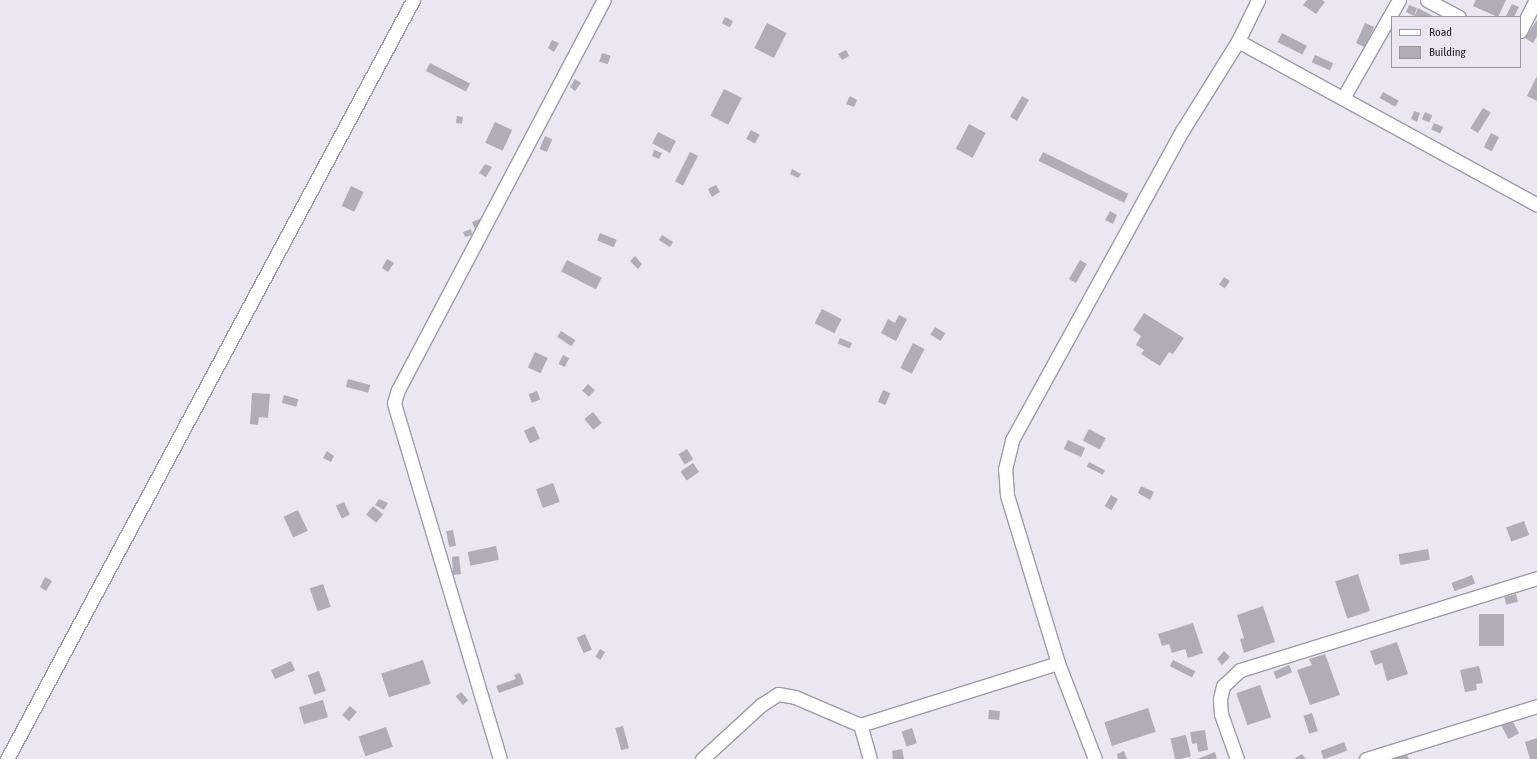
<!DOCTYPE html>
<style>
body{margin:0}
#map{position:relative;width:1537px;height:759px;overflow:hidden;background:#ebe6f1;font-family:"Asap Condensed",sans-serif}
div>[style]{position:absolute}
.building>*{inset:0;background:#b1acb7;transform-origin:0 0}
.roads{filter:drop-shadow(1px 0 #9f9aa4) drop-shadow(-1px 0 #9f9aa4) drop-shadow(0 1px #9f9aa4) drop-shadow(0 -1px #9f9aa4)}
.street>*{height:13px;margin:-6.5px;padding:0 6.5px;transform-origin:6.5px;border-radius:6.5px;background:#fff}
span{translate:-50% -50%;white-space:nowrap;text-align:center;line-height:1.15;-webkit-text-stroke:3.5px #ebe6f1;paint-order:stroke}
.legend{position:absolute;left:1391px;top:16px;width:130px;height:52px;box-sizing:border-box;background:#ebe6f1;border:1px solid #9a969e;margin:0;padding:5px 7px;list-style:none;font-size:12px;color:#201e22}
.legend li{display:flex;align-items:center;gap:8px;height:20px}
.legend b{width:20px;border:1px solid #9a969e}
</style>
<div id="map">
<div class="building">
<i style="clip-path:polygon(1307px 0,1322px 0,1325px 2px,1316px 14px,1303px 5px)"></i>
<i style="clip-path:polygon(1476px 0,1506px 0,1498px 17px,1473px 6px)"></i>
<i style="clip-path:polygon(1512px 4px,1519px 7px,1514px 17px,1507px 17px,1506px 16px)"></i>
<i style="clip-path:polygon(1409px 5px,1417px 8px,1414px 16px,1406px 12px)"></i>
<i style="clip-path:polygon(1418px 8px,1435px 17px,1414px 17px)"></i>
<i style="left:725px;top:17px;width:9px;height:7px;rotate:27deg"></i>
<i style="clip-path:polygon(1537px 20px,1537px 36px,1533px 43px,1525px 38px)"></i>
<i style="left:767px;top:23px;width:22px;height:28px;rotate:27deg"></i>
<i style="left:1365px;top:23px;width:10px;height:22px;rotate:24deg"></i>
<i style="left:1282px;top:33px;width:28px;height:10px;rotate:27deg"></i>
<i style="clip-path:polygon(552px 40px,559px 43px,554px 52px,548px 48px)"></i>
<i style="clip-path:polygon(846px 50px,849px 56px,842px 60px,838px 54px)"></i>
<i style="left:602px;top:53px;width:9px;height:9px;rotate:18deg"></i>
<i style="left:1315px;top:55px;width:20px;height:8px;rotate:24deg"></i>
<i style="left:430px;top:63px;width:45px;height:9px;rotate:27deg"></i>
<i style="clip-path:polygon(1537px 76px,1537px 101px,1527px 96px)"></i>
<i style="clip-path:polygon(575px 79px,581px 83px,575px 91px,570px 87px)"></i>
<i style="left:724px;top:89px;width:20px;height:30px;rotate:27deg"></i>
<i style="left:1383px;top:92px;width:18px;height:7px;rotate:29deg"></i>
<i style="clip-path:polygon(850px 96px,857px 100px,854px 107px,846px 104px)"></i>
<i style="left:1022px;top:96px;width:8px;height:24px;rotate:30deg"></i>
<i style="left:1483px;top:108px;width:9px;height:24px;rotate:32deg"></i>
<i style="clip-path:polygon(1414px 111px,1420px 113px,1417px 122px,1411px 119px)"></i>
<i style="left:1425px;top:112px;width:8px;height:8px;rotate:23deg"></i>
<i style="left:457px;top:116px;width:6px;height:7px;rotate:9deg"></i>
<i style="left:495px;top:122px;width:19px;height:23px;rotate:25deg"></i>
<i style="left:1434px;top:123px;width:10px;height:7px;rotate:24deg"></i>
<i style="left:969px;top:124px;width:19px;height:28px;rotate:28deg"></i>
<i style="left:751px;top:130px;width:10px;height:10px;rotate:29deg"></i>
<i style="left:658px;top:132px;width:20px;height:13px;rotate:27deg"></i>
<i style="left:1491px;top:133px;width:9px;height:16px;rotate:27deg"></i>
<i style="left:545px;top:136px;width:8px;height:14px;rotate:23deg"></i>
<i style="clip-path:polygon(654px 150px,662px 153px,659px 159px,652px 156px)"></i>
<i style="left:690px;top:152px;width:9px;height:33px;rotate:27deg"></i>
<i style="left:1043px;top:152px;width:95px;height:10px;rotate:26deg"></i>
<i style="clip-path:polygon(485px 164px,492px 167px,486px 177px,479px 173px)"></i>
<i style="clip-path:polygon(792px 169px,801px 174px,798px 178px,790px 174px)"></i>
<i style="clip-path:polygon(716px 185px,720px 192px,712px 197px,708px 189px)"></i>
<i style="left:351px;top:186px;width:14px;height:22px;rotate:25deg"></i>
<i style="clip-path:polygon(1110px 211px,1117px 215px,1113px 224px,1105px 220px)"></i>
<i style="clip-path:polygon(482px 218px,476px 231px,472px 222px)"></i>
<i style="clip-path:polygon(471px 229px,472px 235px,465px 237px,463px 232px)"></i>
<i style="left:600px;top:233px;width:18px;height:8px;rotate:22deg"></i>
<i style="left:662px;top:235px;width:13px;height:6px;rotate:32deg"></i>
<i style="clip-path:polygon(635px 256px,642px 264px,638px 269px,630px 261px)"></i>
<i style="clip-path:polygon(387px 259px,394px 263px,388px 272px,382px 268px)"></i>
<i style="left:567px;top:260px;width:39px;height:13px;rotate:27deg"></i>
<i style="left:1080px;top:260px;width:8px;height:22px;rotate:30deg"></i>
<i style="left:1224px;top:277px;width:7px;height:9px;rotate:34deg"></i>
<i style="left:822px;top:309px;width:22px;height:16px;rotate:27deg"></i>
<i style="clip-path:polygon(1144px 313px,1184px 338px,1173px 354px,1169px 352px,1160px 366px,1141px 354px,1144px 350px,1136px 345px,1141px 336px,1133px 330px)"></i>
<i style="clip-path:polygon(899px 315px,907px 319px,896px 341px,881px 333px,888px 319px,895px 323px)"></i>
<i style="left:935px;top:327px;width:12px;height:9px;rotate:31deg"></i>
<i style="left:561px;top:331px;width:17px;height:7px;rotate:33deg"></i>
<i style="left:840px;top:338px;width:13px;height:6px;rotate:23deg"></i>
<i style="left:913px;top:343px;width:13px;height:28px;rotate:27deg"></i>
<i style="left:535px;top:352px;width:14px;height:17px;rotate:25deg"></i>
<i style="left:563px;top:355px;width:7px;height:10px;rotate:27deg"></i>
<i style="left:348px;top:379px;width:23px;height:8px;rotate:15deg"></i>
<i style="left:588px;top:384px;width:9px;height:9px;rotate:41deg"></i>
<i style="left:883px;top:390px;width:8px;height:13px;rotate:23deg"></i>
<i style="left:537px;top:391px;width:9px;height:9px;rotate:69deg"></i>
<i style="clip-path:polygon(252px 393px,270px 394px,268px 418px,259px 417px,258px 425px,250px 424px)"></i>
<i style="left:284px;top:395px;width:15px;height:8px;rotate:16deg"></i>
<i style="left:593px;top:412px;width:14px;height:11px;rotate:51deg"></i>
<i style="left:534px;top:426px;width:14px;height:11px;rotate:65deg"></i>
<i style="left:1089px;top:429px;width:19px;height:13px;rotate:28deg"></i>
<i style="left:1068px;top:440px;width:19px;height:10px;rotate:25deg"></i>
<i style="left:687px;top:449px;width:12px;height:10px;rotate:59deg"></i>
<i style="clip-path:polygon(327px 451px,334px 456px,331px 462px,323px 458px)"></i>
<i style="left:1089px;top:462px;width:18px;height:5px;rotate:27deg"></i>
<i style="left:693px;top:463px;width:11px;height:15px;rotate:56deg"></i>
<i style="left:553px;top:483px;width:20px;height:18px;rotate:70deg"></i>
<i style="clip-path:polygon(1141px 486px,1154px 492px,1150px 500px,1138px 493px)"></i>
<i style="left:1111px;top:495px;width:8px;height:13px;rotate:30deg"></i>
<i style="clip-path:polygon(379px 499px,388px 503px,384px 510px,375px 505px)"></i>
<i style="left:344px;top:502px;width:14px;height:9px;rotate:65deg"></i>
<i style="left:373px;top:506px;width:13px;height:11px;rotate:39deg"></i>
<i style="left:298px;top:510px;width:23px;height:16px;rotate:65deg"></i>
<i style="left:1524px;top:521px;width:15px;height:19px;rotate:70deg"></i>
<i style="left:453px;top:530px;width:16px;height:7px;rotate:79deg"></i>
<i style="left:496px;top:546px;width:14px;height:29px;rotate:78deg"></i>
<i style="left:1428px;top:549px;width:11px;height:30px;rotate:80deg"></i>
<i style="clip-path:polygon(459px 556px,461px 574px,453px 575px,452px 557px)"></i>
<i style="left:1358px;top:574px;width:39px;height:24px;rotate:72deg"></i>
<i style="left:1472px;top:575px;width:9px;height:22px;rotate:69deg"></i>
<i style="clip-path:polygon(45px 577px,52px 581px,46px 591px,40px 587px)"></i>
<i style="left:323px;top:584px;width:24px;height:14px;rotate:71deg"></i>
<i style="left:1516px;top:594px;width:8px;height:12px;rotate:76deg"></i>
<i style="clip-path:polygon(1263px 606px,1275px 642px,1244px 653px,1240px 639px,1244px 638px,1237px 615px)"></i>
<i style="left:1479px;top:614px;width:25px;height:32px"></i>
<i style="clip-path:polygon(1193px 623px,1203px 653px,1188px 658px,1185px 649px,1172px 653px,1169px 644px,1162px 646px,1158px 634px)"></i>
<i style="left:585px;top:634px;width:17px;height:9px;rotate:66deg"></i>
<i style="clip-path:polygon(1397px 642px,1408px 674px,1387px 681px,1382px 663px,1375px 665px,1370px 651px)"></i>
<i style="left:600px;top:649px;width:6px;height:9px;rotate:31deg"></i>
<i style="clip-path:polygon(1224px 651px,1230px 657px,1222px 665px,1217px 659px)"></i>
<i style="clip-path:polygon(1325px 654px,1340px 695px,1310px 705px,1297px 670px,1312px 665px,1309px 659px)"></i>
<i style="left:423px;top:660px;width:25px;height:44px;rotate:72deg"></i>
<i style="left:1173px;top:660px;width:25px;height:7px;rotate:27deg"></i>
<i style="left:291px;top:661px;width:10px;height:22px;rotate:66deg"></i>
<i style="left:1289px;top:665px;width:8px;height:17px;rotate:67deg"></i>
<i style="clip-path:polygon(1479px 666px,1483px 683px,1476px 684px,1477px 690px,1465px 692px,1460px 670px)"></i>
<i style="left:319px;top:671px;width:21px;height:12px;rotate:71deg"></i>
<i style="clip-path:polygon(520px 673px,524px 684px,499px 693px,496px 686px,516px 679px,514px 675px)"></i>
<i style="left:1260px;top:685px;width:34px;height:25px;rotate:71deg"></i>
<i style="left:461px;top:692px;width:11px;height:7px;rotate:49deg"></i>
<i style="left:323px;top:700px;width:18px;height:25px;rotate:74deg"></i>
<i style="left:350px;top:706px;width:9px;height:12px;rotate:41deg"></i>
<i style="left:1148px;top:708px;width:25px;height:46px;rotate:72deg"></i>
<i style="left:989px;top:710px;width:11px;height:9px;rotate:5deg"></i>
<i style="left:1312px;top:713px;width:19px;height:9px;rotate:72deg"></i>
<i style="left:1512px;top:720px;width:15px;height:12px;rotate:62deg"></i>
<i style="left:623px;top:726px;width:23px;height:8px;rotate:75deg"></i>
<i style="left:386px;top:727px;width:21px;height:29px;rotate:71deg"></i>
<i style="left:912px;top:728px;width:16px;height:11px;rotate:72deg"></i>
<i style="clip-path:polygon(1205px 730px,1208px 750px,1198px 752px,1197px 743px,1192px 744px,1190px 732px)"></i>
<i style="left:1186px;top:735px;width:22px;height:16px;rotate:77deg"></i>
<i style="clip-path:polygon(1537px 738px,1537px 759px,1530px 759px,1525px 742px)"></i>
<i style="left:1344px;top:742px;width:9px;height:25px;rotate:69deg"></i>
<i style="clip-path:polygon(902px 749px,904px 759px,893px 759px,892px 751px)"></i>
<i style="clip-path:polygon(1124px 751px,1127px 759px,1118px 759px,1117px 754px)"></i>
<i style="clip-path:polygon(1215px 752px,1217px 759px,1197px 759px)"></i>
<i style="clip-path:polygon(1406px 753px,1409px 759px,1389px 759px)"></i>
<i style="clip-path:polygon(1302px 754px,1306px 759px,1294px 759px)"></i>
</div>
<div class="roads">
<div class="street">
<i style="left:1427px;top:0;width:36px;rotate:28deg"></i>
<i style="left:1520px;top:31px;width:35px;rotate:-63deg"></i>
<i style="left:1238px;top:41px;width:341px;rotate:28.7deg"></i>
<i style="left:1343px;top:98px;width:113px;rotate:-60.3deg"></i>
<i style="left:7px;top:759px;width:861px;rotate:-61.86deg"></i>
<i style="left:500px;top:759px;width:371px;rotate:-106.6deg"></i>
<i style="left:394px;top:403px;width:14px;rotate:-73deg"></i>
<i style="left:398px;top:390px;width:441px;rotate:-62.2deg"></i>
<i style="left:702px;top:759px;width:80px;rotate:-42.5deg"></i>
<i style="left:761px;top:705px;width:20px;rotate:-33deg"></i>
<i style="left:778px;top:694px;width:17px;rotate:10deg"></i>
<i style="left:795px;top:697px;width:71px;rotate:23.3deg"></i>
<i style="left:870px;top:759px;width:35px;rotate:-106deg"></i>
<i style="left:860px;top:725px;width:207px;rotate:-17.4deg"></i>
<i style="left:1095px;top:759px;width:103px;rotate:-111.1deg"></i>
<i style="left:1058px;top:663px;width:176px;rotate:-106.9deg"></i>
<i style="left:1007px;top:495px;width:26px;rotate:-94deg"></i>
<i style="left:1005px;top:469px;width:30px;rotate:-76deg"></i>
<i style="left:1012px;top:440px;width:353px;rotate:-61.2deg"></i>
<i style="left:1182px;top:131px;width:106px;rotate:-58.1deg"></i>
<i style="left:1238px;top:41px;width:46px;rotate:-64deg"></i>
<i style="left:1237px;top:759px;width:48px;rotate:-109.6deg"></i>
<i style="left:1221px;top:714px;width:15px;rotate:-94deg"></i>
<i style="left:1220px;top:699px;width:13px;rotate:-77deg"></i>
<i style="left:1223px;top:686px;width:23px;rotate:-43deg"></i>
<i style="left:1240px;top:670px;width:311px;rotate:-17.2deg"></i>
<i style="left:1366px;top:759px;width:179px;rotate:-17.2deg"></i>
</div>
</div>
<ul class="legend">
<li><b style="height:5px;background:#fff"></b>Road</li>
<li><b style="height:11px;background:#b1acb7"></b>Building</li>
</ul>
</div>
